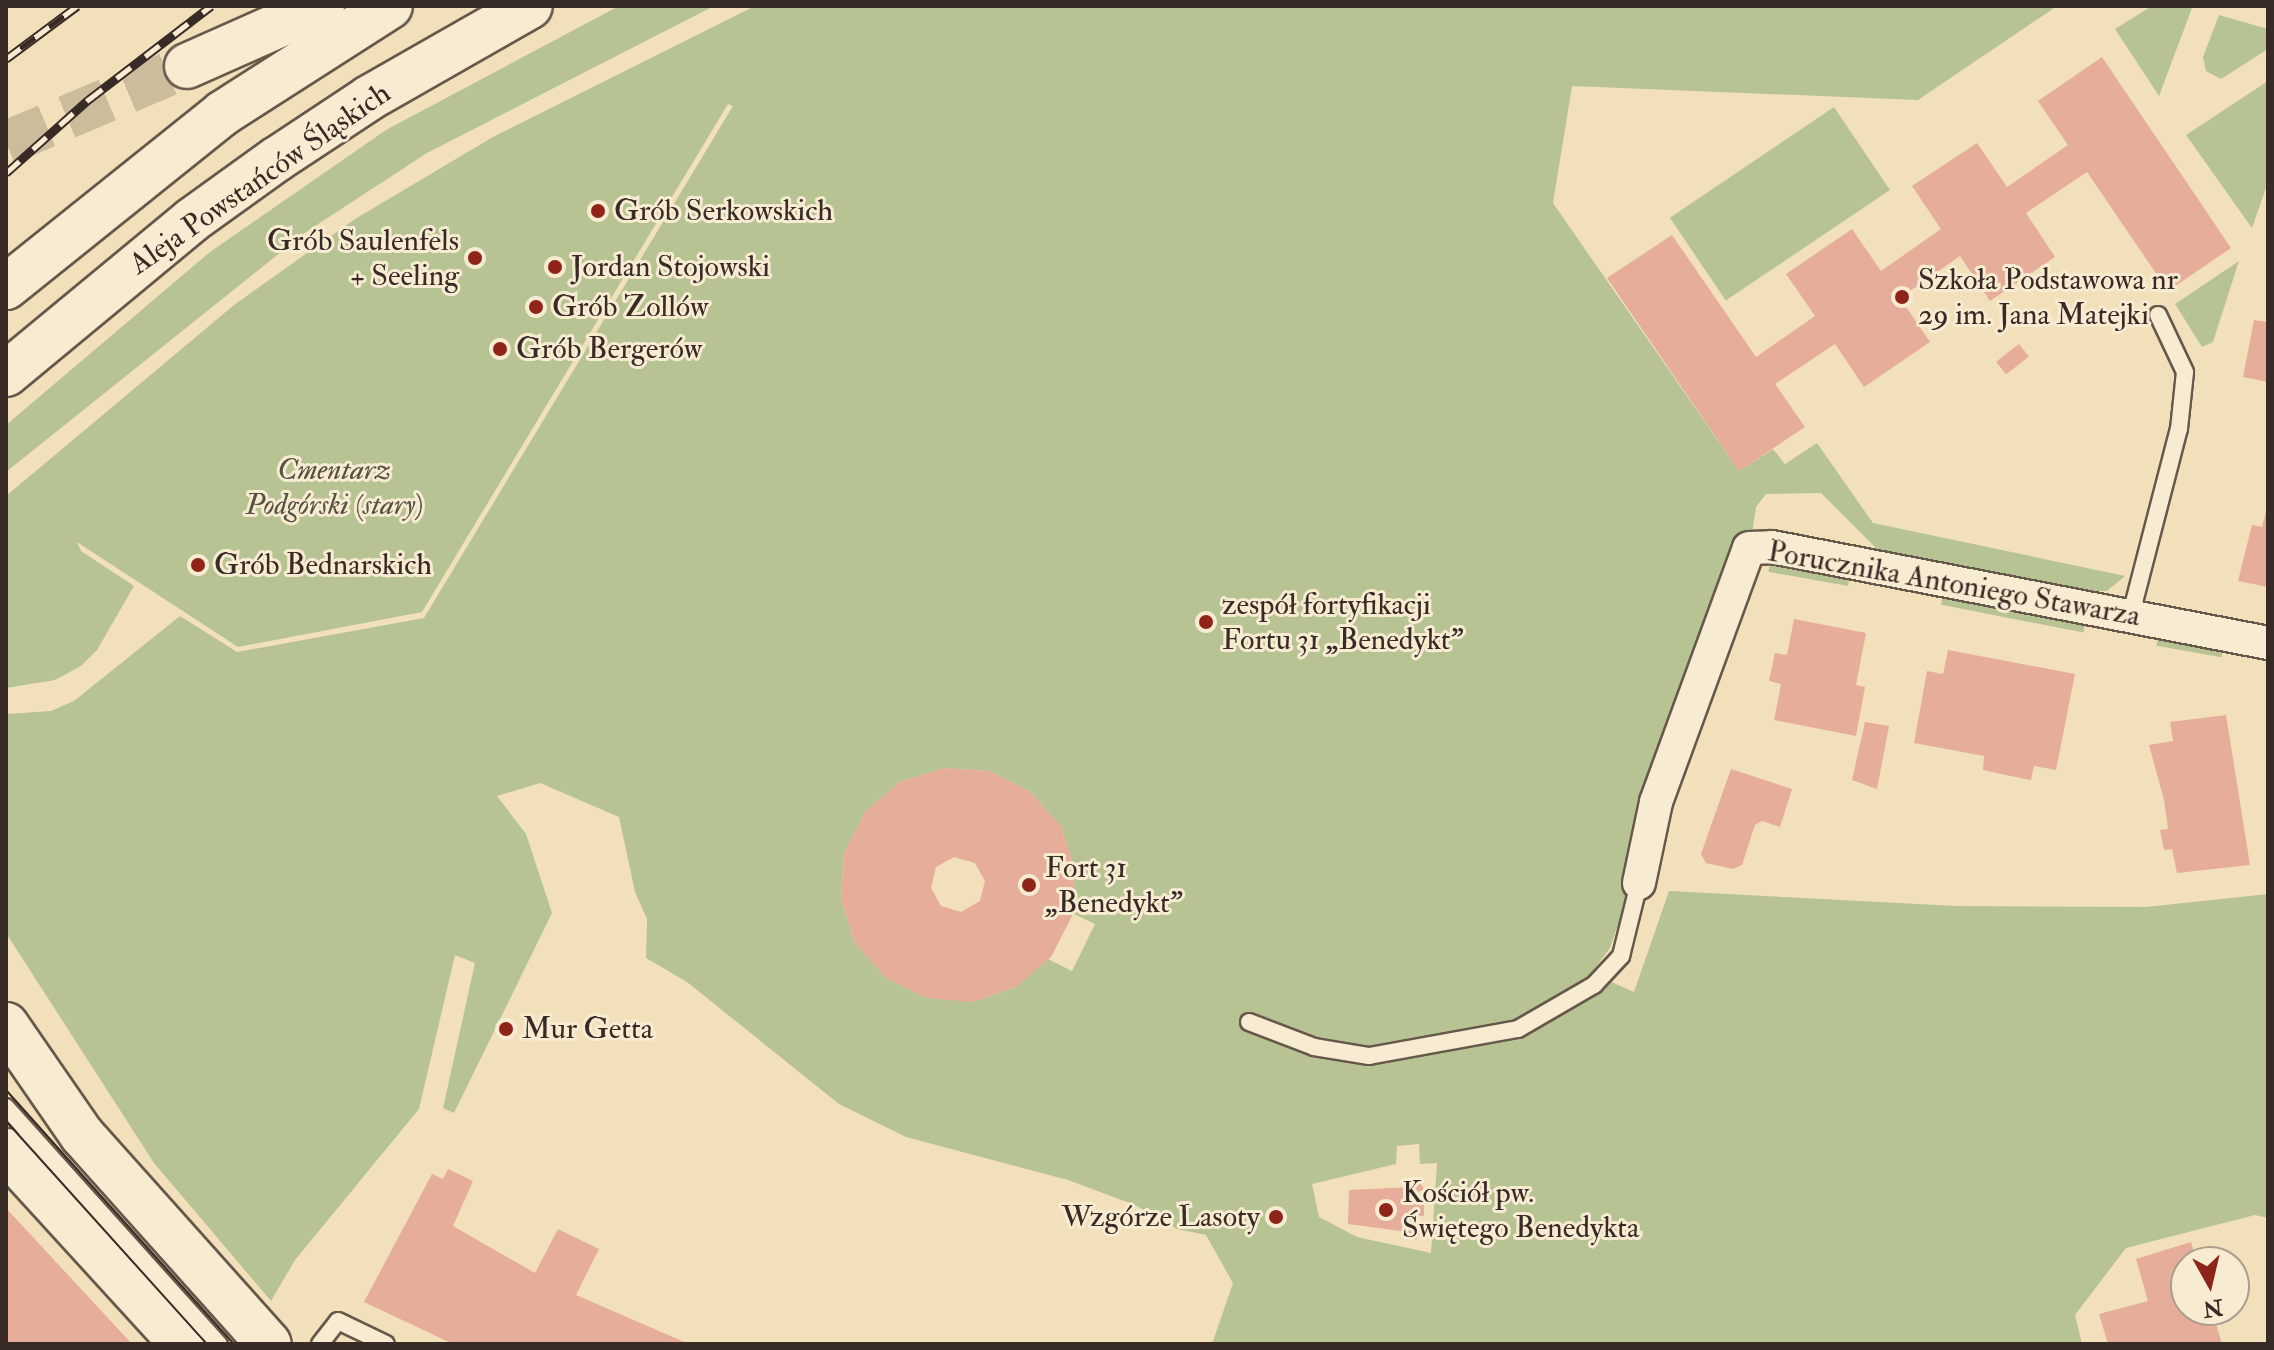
<!DOCTYPE html>
<meta charset="utf-8">
<style>
body{margin:0}
#map{position:relative;width:2274px;height:1350px;overflow:hidden;background:#f2e0ba;font-family:"IM FELL Double Pica",serif}
div>[style]{position:absolute}
.green>*{inset:0;background:#b7c392;transform-origin:0 0}
.building>*{inset:0;background:#e5ad9a;transform-origin:0 0}
.secondary-tunnel>*{height:44px;margin-top:-22px;transform-origin:0;background:repeating-linear-gradient(90deg,#cdbc9c 0 44px,transparent 0 66px)}
.roads{filter:drop-shadow(2px 0 #66584b) drop-shadow(-2px 0 #66584b) drop-shadow(0 2px #66584b) drop-shadow(0 -2px #66584b)}
.lane>*{height:16px;margin:-8px;padding:0 8px;transform-origin:8px;border-radius:8px;background:#f7ebd2}
.street>*{height:32px;margin:-16px;padding:0 16px;transform-origin:16px;border-radius:16px;background:#f7ebd2}
.secondary>*{height:44px;margin:-22px;padding:0 22px;transform-origin:22px;border-radius:22px;background:#f7ebd2}
.tram>*{height:2px;margin:-1px;padding:0 1px;transform-origin:1px;border-radius:1px;background:#382b26}
.rail>*{height:9px;margin-top:-4.5px;transform-origin:0;background:repeating-linear-gradient(90deg,#f7ebd2 0 18px,#382b26 0 36px);box-sizing:border-box;border-block:2px solid #382b26}
.dots>*{width:22px;height:22px;translate:-50% -50%;box-sizing:border-box;border:4px solid #f7ebd2;border-radius:50%}
span{translate:-50% -50%;white-space:nowrap;text-align:center;line-height:1.15;-webkit-text-stroke:6px #f7ebd2;paint-order:stroke}
.street-label{font-size:30px;color:#382b26}
.poi-label{font-size:30px;color:#382b26}
.left{translate:0 -50%;text-align:left}
.right{translate:-100% -50%;text-align:right}
.park-label{font-size:30px;color:#585141;font-style:italic}
.frame{position:absolute;inset:0;border:8px solid #382b26;pointer-events:none}
.north{position:absolute;left:2170px;top:1246px;width:80px;height:80px;box-sizing:border-box;background:#f7ebd2;border:2px solid #ab9e8d;border-radius:50%;rotate:172deg;font-size:22px;font-weight:700;line-height:32px;text-align:center;color:#382b26}
.north::after{content:'';display:block;margin:auto;width:28px;height:36px;background:#8f2418;clip-path:polygon(50% 0,100% 100%,50% 72%,0 100%)}
</style>
<div id="map">
<div class="green">
<i style="clip-path:polygon(619px 6px,714px 6px,427px 153px,306px 232px,6px 472px,6px 425px,210px 252px,386px 130px)"></i>
<i style="clip-path:polygon(evenodd,755px 6px,2057px 6px,1918px 100px,1572px 86px,1553px 203px,1739px 471px,1773px 449px,1785px 464px,1817px 443px,1873px 523px,2125px 576px,2107px 591px,2086px 591px,1878px 550px,1821px 493px,1766px 494px,1756px 507px,1751px 541px,1610px 948px,1591px 973px,1634px 992px,1669px 891px,1957px 906px,2146px 907px,2268px 894px,2268px 1218px,2255px 1215px,2126px 1248px,2075px 1315px,2082px 1344px,1212px 1344px,1233px 1283px,1206px 1235px,1177px 1229px,1135px 1205px,1068px 1180px,906px 1137px,839px 1104px,687px 982px,646px 958px,647px 919px,635px 892px,619px 817px,540px 783px,497px 796px,526px 834px,552px 913px,454px 1113px,443px 1108px,475px 963px,455px 955px,419px 1109px,295px 1260px,271px 1301px,154px 1163px,6px 933px,6px 714px,51px 711px,74px 701px,180px 616px,237px 652px,424px 618px,733px 106px,728px 104px,422px 612px,238px 647px,77px 542px,81px 551px,134px 586px,97px 650px,81px 666px,55px 680px,6px 688px,6px 496px,234px 305px,355px 219px,493px 137px,755px 6px,944px 768px,989px 771px,1030px 792px,1061px 826px,1075px 870px,1072px 913px,1095px 924px,1072px 971px,1048px 959px,1016px 987px,972px 1002px,855px 943px,841px 899px,844px 853px,865px 812px,900px 782px,944px 768px,755px 6px,1419px 1144px,1420px 1164px,1437px 1163px,1431px 1253px,1357px 1237px,1319px 1217px,1312px 1184px,1396px 1164px,1397px 1146px,1419px 1144px)"></i>
<i style="clip-path:polygon(2152px 6px,2192px 8px,2159px 96px,2115px 29px)"></i>
<i style="clip-path:polygon(2219px 15px,2268px 29px,2268px 49px,2221px 79px,2206px 71px,2203px 57px)"></i>
<i style="clip-path:polygon(2268px 81px,2268px 182px,2252px 228px,2186px 135px)"></i>
<i style="left:1834px;top:107px;width:100px;height:198px;rotate:56deg"></i>
<i style="clip-path:polygon(2239px 261px,2213px 342px,2202px 347px,2175px 304px)"></i>
<i style="left:1770px;top:563px;width:81px;height:9px;rotate:10deg"></i>
<i style="left:1943px;top:595px;width:145px;height:10px;rotate:11deg"></i>
<i style="left:2158px;top:637px;width:66px;height:9px;rotate:10deg"></i>
</div>
<div class="building">
<i style="clip-path:polygon(2102px 57px,2231px 248px,2168px 291px,2087px 172px,2026px 213px,2055px 257px,1990px 301px,1960px 256px,1900px 298px,1930px 342px,1864px 387px,1835px 344px,1775px 384px,1805px 427px,1739px 471px,1607px 278px,1672px 235px,1756px 357px,1815px 316px,1786px 274px,1852px 229px,1881px 271px,1941px 229px,1912px 186px,1977px 143px,2007px 187px,2068px 145px,2038px 101px)"></i>
<i style="clip-path:polygon(2254px 320px,2268px 322px,2268px 382px,2243px 377px)"></i>
<i style="left:2019px;top:344px;width:16px;height:29px;rotate:52deg"></i>
<i style="clip-path:polygon(2267px 507px,2268px 507px,2268px 587px,2238px 581px,2252px 525px,2262px 527px)"></i>
<i style="clip-path:polygon(1794px 619px,1866px 633px,1856px 685px,1865px 687px,1856px 736px,1774px 720px,1781px 684px,1769px 681px,1775px 653px,1787px 655px)"></i>
<i style="clip-path:polygon(1948px 650px,2075px 674px,2056px 770px,2034px 766px,2031px 780px,2025px 779px,1983px 770px,1984px 756px,1914px 743px,1927px 671px,1943px 674px)"></i>
<i style="clip-path:polygon(2226px 715px,2250px 865px,2177px 873px,2172px 849px,2164px 850px,2160px 830px,2168px 829px,2164px 800px,2149px 745px,2173px 741px,2170px 722px)"></i>
<i style="clip-path:polygon(1865px 722px,1889px 726px,1877px 789px,1852px 780px)"></i>
<i style="clip-path:polygon(evenodd,944px 768px,989px 771px,1030px 792px,1061px 826px,1075px 870px,1072px 916px,1051px 957px,1016px 987px,972px 1002px,927px 998px,886px 978px,855px 943px,841px 899px,844px 853px,865px 812px,900px 782px,944px 768px,954px 857px,975px 863px,985px 881px,980px 901px,961px 912px,941px 906px,931px 888px,936px 867px,954px 857px)"></i>
<i style="clip-path:polygon(1731px 769px,1792px 789px,1780px 827px,1762px 821px,1755px 825px,1742px 865px,1733px 869px,1706px 863px,1701px 854px)"></i>
<i style="clip-path:polygon(448px 1169px,473px 1181px,453px 1226px,535px 1273px,558px 1229px,599px 1249px,576px 1295px,689px 1344px,453px 1344px,364px 1302px,432px 1174px,443px 1179px)"></i>
<i style="clip-path:polygon(1417px 1179px,1425px 1190px,1417px 1192px,1416px 1202px,1424px 1203px,1424px 1216px,1415px 1216px,1414px 1225px,1423px 1230px,1416px 1240px,1408px 1232px,1348px 1224px,1349px 1190px,1411px 1187px)"></i>
<i style="clip-path:polygon(6px 1208px,132px 1344px,6px 1344px)"></i>
<i style="clip-path:polygon(2191px 1242px,2197px 1262px,2186px 1262px,2186px 1310px,2212px 1310px,2222px 1344px,2108px 1344px,2099px 1314px,2148px 1301px,2136px 1259px)"></i>
</div>
<div class="secondary-tunnel">
<i style="left:6px;top:143px;width:197px;rotate:-23deg"></i>
</div>
<div class="roads">
<div class="lane">
<i style="left:2131px;top:614px;width:191px;rotate:-75.5deg"></i>
<i style="left:2179px;top:429px;width:57px;rotate:-84deg"></i>
<i style="left:2185px;top:372px;width:63px;rotate:-115.3deg"></i>
<i style="left:1249px;top:1022px;width:70px;rotate:21deg"></i>
<i style="left:1314px;top:1047px;width:56px;rotate:9.3deg"></i>
<i style="left:1369px;top:1056px;width:151px;rotate:-10.3deg"></i>
<i style="left:1518px;top:1029px;width:88px;rotate:-30.1deg"></i>
<i style="left:1594px;top:985px;width:40px;rotate:-47deg"></i>
<i style="left:1621px;top:956px;width:75px;rotate:-76.1deg"></i>
<i style="left:6px;top:1107px;width:319px;rotate:48.1deg"></i>
<i style="left:320px;top:1344px;width:29px;rotate:-52deg"></i>
<i style="left:338px;top:1321px;width:53px;rotate:25.6deg"></i>
</div>
<div class="street">
<i style="left:1639px;top:883px;width:83px;rotate:-78.1deg"></i>
<i style="left:1656px;top:802px;width:270px;rotate:-69.9deg"></i>
<i style="left:1749px;top:548px;width:23px;rotate:-2deg"></i>
<i style="left:1772px;top:547px;width:505px;rotate:10.95deg"></i>
</div>
<div class="secondary">
<i style="left:187px;top:66px;width:148px;rotate:-24deg"></i>
<i style="left:6px;top:287px;width:278px;rotate:-38.7deg"></i>
<i style="left:223px;top:113px;width:198px;rotate:-32.6deg"></i>
<i style="left:6px;top:374px;width:241px;rotate:-39.6deg"></i>
<i style="left:192px;top:220px;width:105px;rotate:-35.7deg"></i>
<i style="left:277px;top:159px;width:110px;rotate:-33.5deg"></i>
<i style="left:369px;top:98px;width:185px;rotate:-29.7deg"></i>
<i style="left:6px;top:1025px;width:134px;rotate:55.4deg"></i>
<i style="left:82px;top:1135px;width:280px;rotate:48.2deg"></i>
<i style="left:6px;top:1151px;width:261px;rotate:47.6deg"></i>
</div>
</div>
<div class="tram">
<i style="left:6px;top:1090px;width:341px;rotate:48.1deg"></i>
<i style="left:6px;top:1121px;width:300px;rotate:48deg"></i>
</div>
<div class="rail">
<i style="left:6px;top:59px;width:89px;rotate:-36.7deg"></i>
<i style="left:6px;top:173px;width:110px;rotate:-41.7deg"></i>
<i style="left:88px;top:100px;width:155px;rotate:-37.4deg"></i>
</div>
<div class="dots">
<i style="left:598px;top:211px;background:#8f2418"></i>
<i style="left:475px;top:258px;background:#8f2418"></i>
<i style="left:555px;top:267px;background:#8f2418"></i>
<i style="left:1902px;top:297px;background:#8f2418"></i>
<i style="left:536px;top:307px;background:#8f2418"></i>
<i style="left:500px;top:349px;background:#8f2418"></i>
<i style="left:198px;top:565px;background:#8f2418"></i>
<i style="left:1206px;top:622px;background:#8f2418"></i>
<i style="left:1029px;top:885px;background:#8f2418"></i>
<i style="left:506px;top:1029px;background:#8f2418"></i>
<i style="left:1386px;top:1210px;background:#8f2418"></i>
<i style="left:1276px;top:1217px;background:#8f2418"></i>
</div>
<div class="street-label">
<span style="left:260px;top:179px;rotate:-35deg">Aleja Powstańców Śląskich</span>
<span style="left:1954px;top:584px;rotate:10deg">Porucznika Antoniego Stawarza</span>
</div>
<div class="poi-label">
<span class="left" style="left:614px;top:211px">Grób Serkowskich</span>
<span class="right" style="left:459px;top:258px">Grób Saulenfels<br>+ Seeling</span>
<span class="left" style="left:571px;top:267px">Jordan Stojowski</span>
<span class="left" style="left:1918px;top:297px">Szkoła Podstawowa nr<br>29 im. Jana Matejki</span>
<span class="left" style="left:552px;top:307px">Grób Zollów</span>
<span class="left" style="left:516px;top:349px">Grób Bergerów</span>
<span class="left" style="left:214px;top:565px">Grób Bednarskich</span>
<span class="left" style="left:1222px;top:622px">zespół fortyfikacji<br>Fortu 31 „Benedykt”</span>
<span class="left" style="left:1045px;top:885px">Fort 31<br>„Benedykt”</span>
<span class="left" style="left:522px;top:1029px">Mur Getta</span>
<span class="left" style="left:1402px;top:1210px">Kościół pw.<br>Świętego Benedykta</span>
<span class="right" style="left:1260px;top:1217px">Wzgórze Lasoty</span>
</div>
<div class="park-label">
<span style="left:334px;top:487px">Cmentarz<br>Podgórski (stary)</span>
</div>
<div class="frame"></div>
<div class="north">N</div>
</div>
